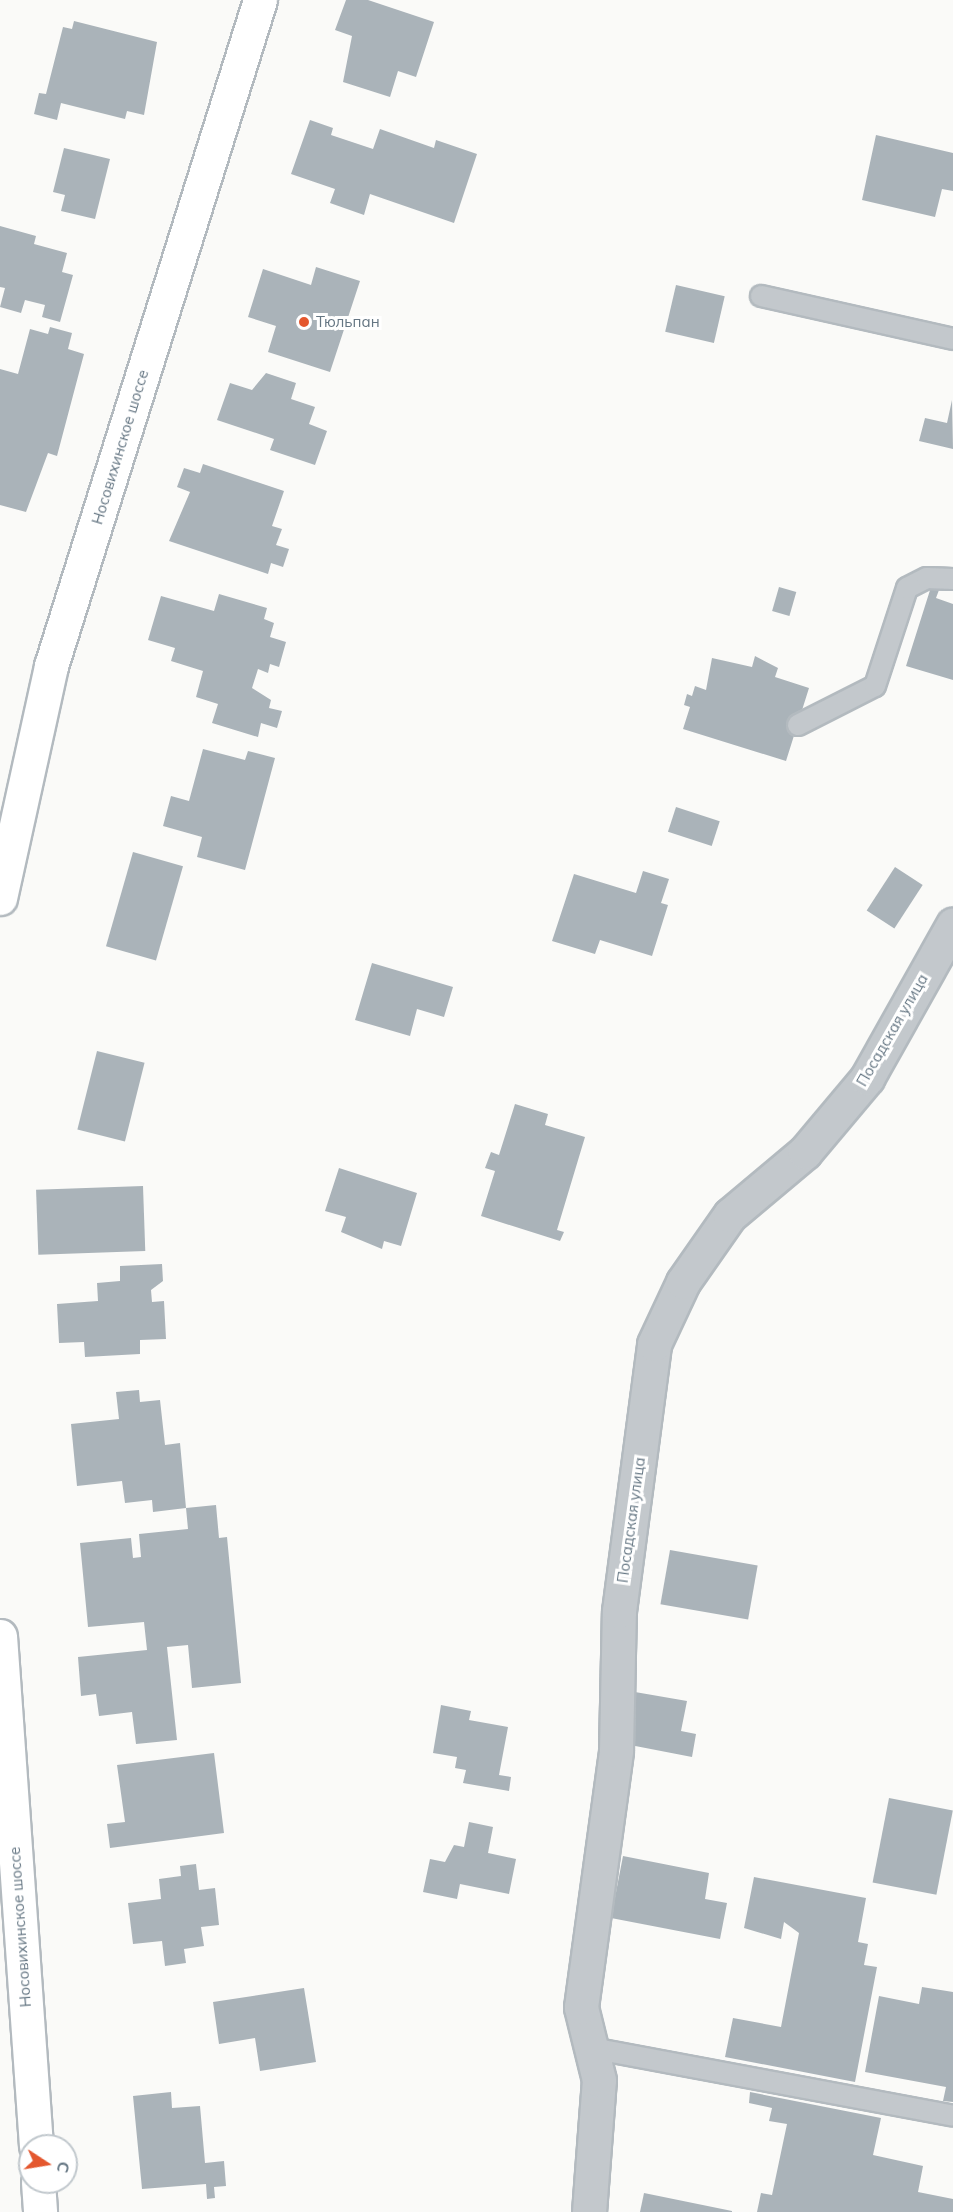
<!DOCTYPE html>
<meta charset="utf-8">
<style>
body{margin:0}
#map{position:relative;width:953px;height:2212px;overflow:hidden;background:#fafaf8;font-family:Mulish,sans-serif}
div>[style]{position:absolute}
.building>*{inset:0;background:#aab3b9;transform-origin:0 0}
.roads{filter:drop-shadow(2px 0 #b3babf) drop-shadow(-2px 0 #b3babf) drop-shadow(0 2px #b3babf) drop-shadow(0 -2px #b3babf)}
.lane>*{height:20px;margin:-10px;padding:0 10px;transform-origin:10px;border-radius:10px;background:#c3c8cc}
.street>*{height:33px;margin:-16.5px;padding:0 16.5px;transform-origin:16.5px;border-radius:16.5px;background:#c3c8cc}
.secondary>*{height:33px;margin:-16.5px;padding:0 16.5px;transform-origin:16.5px;border-radius:16.5px;background:#fff}
.dots>*{width:16px;height:16px;translate:-50% -50%;box-sizing:border-box;border:3px solid #fff;border-radius:50%}
span{translate:-50% -50%;white-space:nowrap;text-align:center;line-height:1.15;-webkit-text-stroke:6px #fff;paint-order:stroke}
.poi-label{font-size:15px;color:#657683}
.left{translate:0 -50%;text-align:left}
.street-label{font-size:15px;color:#657683}
.north{position:absolute;left:18px;top:2134px;width:60px;height:60px;box-sizing:border-box;background:#fff;border:2px solid #c1c8cd;border-radius:50%;rotate:102deg;font-size:16px;font-weight:700;line-height:24px;text-align:center;color:#657683}
.north::after{content:'';display:block;margin:auto;width:21px;height:27px;background:#e4572e;clip-path:polygon(50% 0,100% 100%,50% 72%,0 100%)}
</style>
<div id="map">
<div class="building">
<i style="clip-path:polygon(346px 0,368px 0,434px 22px,416px 77px,398px 71px,390px 97px,343px 82px,352px 36px,335px 30px)"></i>
<i style="clip-path:polygon(74px 21px,157px 42px,144px 115px,127px 111px,125px 119px,61px 103px,57px 120px,34px 114px,39px 93px,46px 94px,63px 27px,72px 29px)"></i>
<i style="clip-path:polygon(310px 120px,333px 128px,331px 135px,373px 149px,380px 129px,434px 148px,436px 140px,477px 154px,454px 223px,370px 194px,364px 215px,330px 203px,335px 189px,291px 174px)"></i>
<i style="clip-path:polygon(876px 135px,953px 153px,953px 191px,942px 189px,935px 217px,862px 200px)"></i>
<i style="clip-path:polygon(64px 148px,110px 159px,95px 219px,61px 211px,65px 195px,53px 192px)"></i>
<i style="clip-path:polygon(0 226px,36px 236px,34px 244px,67px 253px,62px 272px,73px 275px,60px 322px,42px 317px,45px 305px,25px 300px,21px 313px,0 307px,5px 288px,0 287px)"></i>
<i style="clip-path:polygon(316px 267px,360px 281px,330px 372px,268px 352px,276px 326px,248px 317px,263px 269px,311px 285px)"></i>
<i style="left:676px;top:285px;width:50px;height:48px;rotate:13deg"></i>
<i style="clip-path:polygon(50px 327px,72px 333px,68px 349px,84px 354px,57px 456px,48px 453px,26px 512px,0 505px,0 369px,18px 374px,30px 329px,48px 334px)"></i>
<i style="clip-path:polygon(266px 373px,296px 383px,291px 399px,315px 407px,309px 424px,327px 431px,315px 465px,270px 450px,274px 439px,217px 420px,230px 383px,252px 390px)"></i>
<i style="clip-path:polygon(952px 400px,953px 449px,919px 441px,925px 418px,947px 423px)"></i>
<i style="clip-path:polygon(203px 464px,284px 491px,272px 526px,282px 529px,276px 545px,289px 549px,283px 567px,271px 563px,268px 574px,169px 541px,190px 492px,177px 487px,184px 468px,200px 473px)"></i>
<i style="left:779px;top:587px;width:18px;height:25px;rotate:16deg"></i>
<i style="clip-path:polygon(931px 587px,939px 590px,936px 598px,953px 604px,953px 680px,906px 666px)"></i>
<i style="clip-path:polygon(219px 594px,267px 608px,264px 619px,274px 623px,270px 637px,286px 642px,279px 667px,270px 664px,268px 673px,258px 669px,252px 688px,271px 700px,269px 708px,282px 711px,277px 728px,261px 723px,258px 737px,212px 723px,218px 704px,196px 697px,203px 671px,171px 661px,175px 648px,148px 640px,161px 596px,214px 611px)"></i>
<i style="clip-path:polygon(755px 656px,778px 668px,775px 677px,809px 688px,786px 761px,683px 729px,690px 707px,684px 705px,687px 694px,692px 696px,695px 686px,706px 690px,712px 658px,752px 667px)"></i>
<i style="clip-path:polygon(203px 749px,245px 760px,248px 751px,275px 758px,245px 870px,197px 857px,202px 837px,163px 826px,171px 796px,189px 801px)"></i>
<i style="left:676px;top:807px;width:46px;height:26px;rotate:18deg"></i>
<i style="left:133px;top:852px;width:52px;height:98px;rotate:16deg"></i>
<i style="left:895px;top:867px;width:33px;height:52px;rotate:33deg"></i>
<i style="clip-path:polygon(643px 871px,669px 879px,661px 903px,668px 905px,652px 956px,600px 940px,595px 954px,552px 941px,574px 874px,636px 893px)"></i>
<i style="clip-path:polygon(372px 963px,453px 987px,444px 1017px,417px 1009px,410px 1036px,355px 1020px)"></i>
<i style="left:97px;top:1051px;width:49px;height:81px;rotate:14deg"></i>
<i style="clip-path:polygon(515px 1104px,548px 1114px,545px 1125px,585px 1137px,557px 1230px,564px 1232px,560px 1241px,481px 1216px,495px 1171px,485px 1168px,491px 1152px,499px 1155px)"></i>
<i style="clip-path:polygon(339px 1168px,417px 1193px,401px 1246px,384px 1241px,382px 1249px,341px 1232px,346px 1217px,325px 1211px)"></i>
<i style="left:143px;top:1186px;width:65px;height:107px;rotate:88deg"></i>
<i style="clip-path:polygon(162px 1264px,163px 1281px,151px 1290px,152px 1302px,164px 1301px,166px 1339px,140px 1340px,140px 1354px,85px 1357px,84px 1342px,59px 1343px,57px 1304px,98px 1301px,97px 1283px,120px 1281px,120px 1266px)"></i>
<i style="clip-path:polygon(139px 1390px,140px 1402px,160px 1400px,165px 1445px,180px 1443px,186px 1508px,153px 1512px,152px 1500px,125px 1503px,122px 1481px,77px 1486px,71px 1424px,119px 1419px,116px 1392px)"></i>
<i style="clip-path:polygon(216px 1505px,219px 1538px,227px 1537px,241px 1683px,192px 1688px,188px 1645px,167px 1647px,177px 1740px,136px 1744px,132px 1712px,99px 1716px,96px 1694px,81px 1696px,78px 1657px,147px 1650px,144px 1622px,88px 1627px,80px 1543px,131px 1538px,133px 1558px,141px 1557px,139px 1534px,188px 1529px,186px 1508px)"></i>
<i style="left:670px;top:1550px;width:89px;height:55px;rotate:10deg"></i>
<i style="clip-path:polygon(635px 1692px,687px 1701px,681px 1731px,696px 1734px,692px 1757px,625px 1744px)"></i>
<i style="clip-path:polygon(441px 1705px,471px 1711px,469px 1720px,508px 1727px,499px 1775px,511px 1777px,509px 1791px,463px 1783px,466px 1770px,455px 1768px,457px 1757px,433px 1753px)"></i>
<i style="clip-path:polygon(214px 1753px,224px 1833px,110px 1848px,107px 1824px,125px 1822px,117px 1765px)"></i>
<i style="left:889px;top:1798px;width:65px;height:86px;rotate:11deg"></i>
<i style="clip-path:polygon(469px 1822px,493px 1827px,488px 1853px,516px 1859px,509px 1894px,460px 1884px,457px 1899px,423px 1892px,430px 1859px,445px 1862px,454px 1845px,464px 1847px)"></i>
<i style="clip-path:polygon(623px 1856px,709px 1873px,705px 1899px,727px 1903px,720px 1939px,611px 1918px)"></i>
<i style="clip-path:polygon(196px 1864px,199px 1890px,215px 1888px,219px 1925px,201px 1927px,204px 1946px,184px 1949px,186px 1963px,165px 1966px,162px 1941px,133px 1944px,128px 1903px,161px 1899px,159px 1879px,181px 1876px,180px 1866px)"></i>
<i style="clip-path:polygon(754px 1877px,866px 1898px,858px 1942px,868px 1944px,864px 1965px,877px 1967px,855px 2082px,725px 2057px,733px 2018px,781px 2027px,799px 1933px,784px 1922px,781px 1939px,744px 1928px)"></i>
<i style="clip-path:polygon(922px 1987px,953px 1992px,953px 2102px,943px 2101px,946px 2087px,865px 2072px,879px 1996px,919px 2004px)"></i>
<i style="clip-path:polygon(304px 1988px,316px 2062px,260px 2071px,255px 2038px,219px 2044px,213px 2002px)"></i>
<i style="clip-path:polygon(171px 2092px,172px 2108px,200px 2106px,205px 2163px,224px 2161px,226px 2186px,214px 2187px,215px 2198px,207px 2199px,206px 2184px,142px 2189px,133px 2096px)"></i>
<i style="clip-path:polygon(750px 2092px,881px 2118px,873px 2155px,923px 2166px,918px 2192px,953px 2199px,953px 2212px,757px 2212px,761px 2193px,772px 2195px,787px 2124px,769px 2121px,772px 2108px,749px 2103px)"></i>
<i style="clip-path:polygon(644px 2193px,732px 2211px,732px 2212px,640px 2212px)"></i>
</div>
<div class="roads">
<div class="lane">
<i style="left:761px;top:296px;width:197px;rotate:12.6deg"></i>
<i style="left:798px;top:725px;width:86px;rotate:-26.9deg"></i>
<i style="left:875px;top:686px;width:103px;rotate:-71.9deg"></i>
<i style="left:907px;top:588px;width:22px;rotate:-27deg"></i>
<i style="left:927px;top:578px;width:26px;rotate:2deg"></i>
<i style="left:591px;top:2048px;width:368px;rotate:10.6deg"></i>
</div>
<div class="street">
<i style="left:589px;top:2212px;width:132px;rotate:-85.7deg"></i>
<i style="left:599px;top:2080px;width:75px;rotate:-103.9deg"></i>
<i style="left:581px;top:2007px;width:259px;rotate:-82.2deg"></i>
<i style="left:616px;top:1750px;width:139px;rotate:-88.8deg"></i>
<i style="left:619px;top:1611px;width:269px;rotate:-82.5deg"></i>
<i style="left:654px;top:1344px;width:68px;rotate:-64.9deg"></i>
<i style="left:683px;top:1282px;width:82px;rotate:-55deg"></i>
<i style="left:730px;top:1215px;width:98px;rotate:-40deg"></i>
<i style="left:805px;top:1152px;width:97px;rotate:-50deg"></i>
<i style="left:867px;top:1078px;width:176px;rotate:-60.7deg"></i>
</div>
<div class="secondary">
<i style="left:0;top:898px;width:238px;rotate:-77.6deg"></i>
<i style="left:51px;top:666px;width:698px;rotate:-72.58deg"></i>
<i style="left:0;top:1636px;width:511px;rotate:85.96deg"></i>
<i style="left:38px;top:2182px;width:30px;rotate:86deg"></i>
</div>
</div>
<div class="dots">
<i style="left:304px;top:322px;background:#e4572e"></i>
</div>
<div class="poi-label">
<span class="left" style="left:316px;top:322px">Тюльпан</span>
</div>
<div class="street-label">
<span style="left:120px;top:447px;rotate:-73deg">Носовихинское шоссе</span>
<span style="left:892px;top:1030px;rotate:-60deg">Посадская улица</span>
<span style="left:631px;top:1520px;rotate:-82deg">Посадская улица</span>
<span style="left:20px;top:1927px;rotate:-94deg">Носовихинское шоссе</span>
</div>
<div class="north">С</div>
</div>
